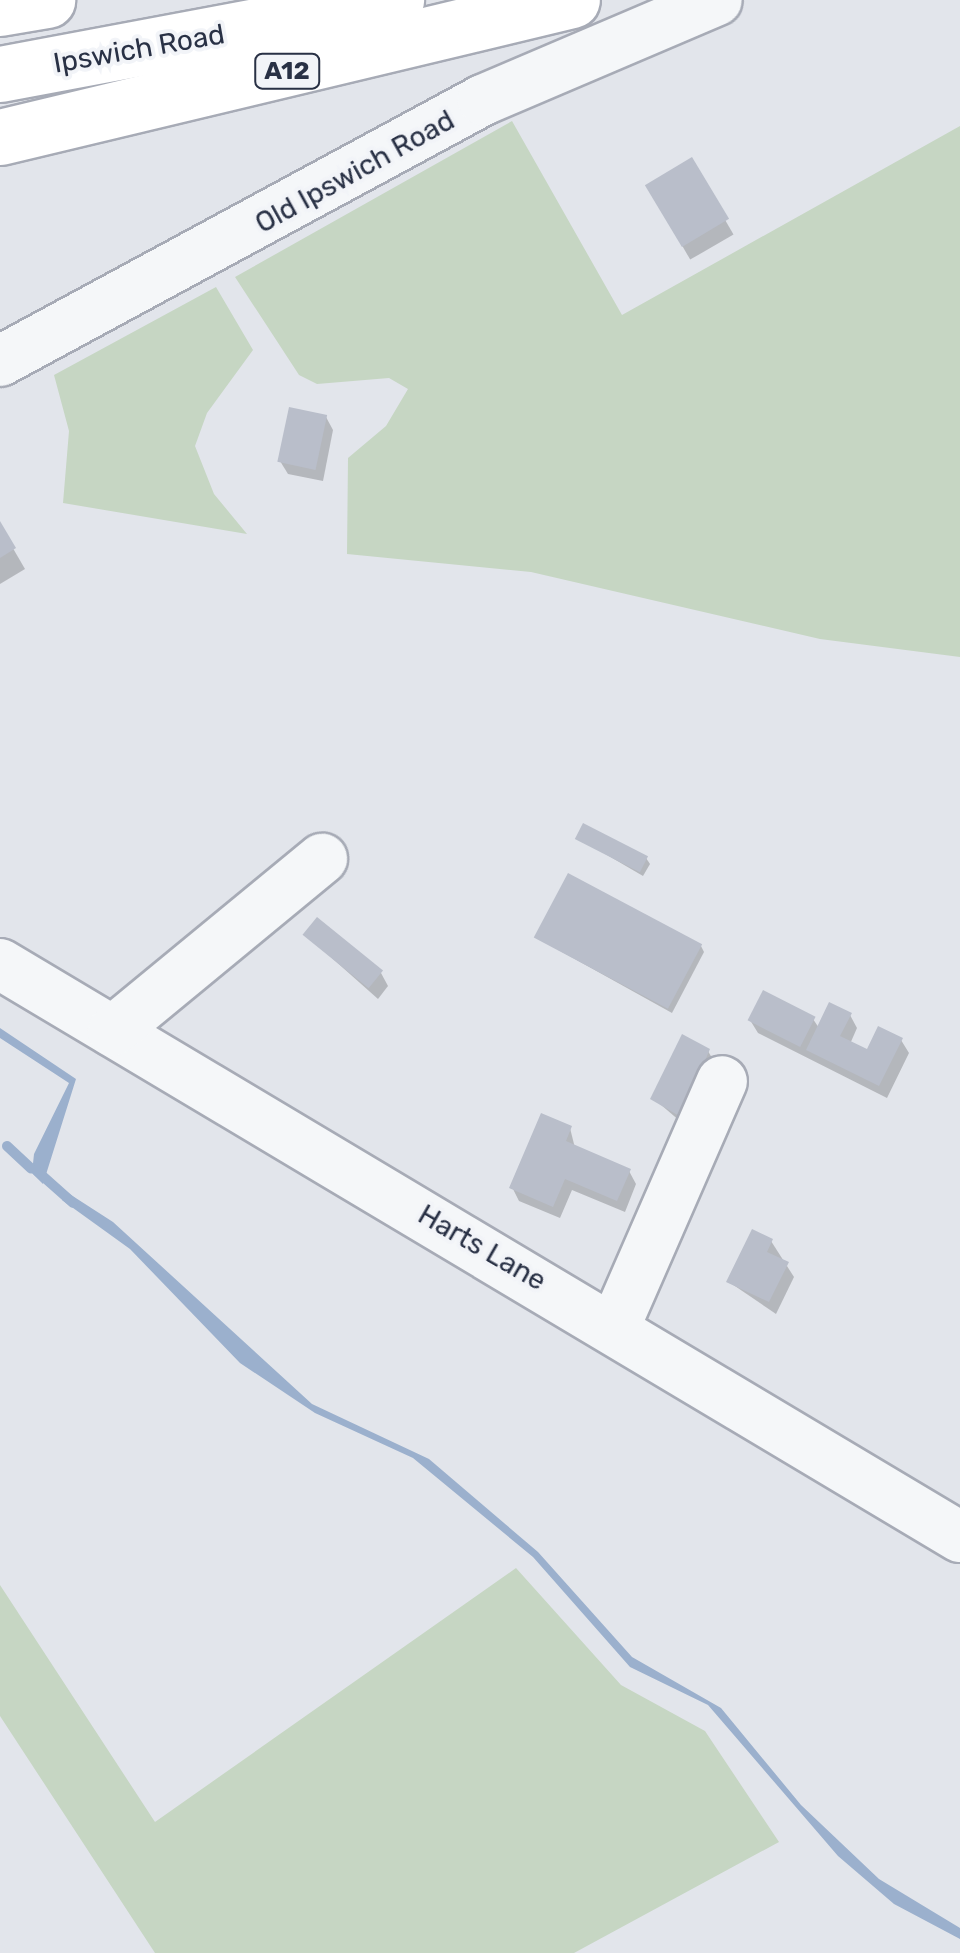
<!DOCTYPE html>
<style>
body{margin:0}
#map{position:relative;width:960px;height:1953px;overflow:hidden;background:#e2e5eb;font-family:Rubik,sans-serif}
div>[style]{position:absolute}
.green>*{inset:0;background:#c6d6c3}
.water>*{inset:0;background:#9bb0cd}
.shadow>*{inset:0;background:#0003;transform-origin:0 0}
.stream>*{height:10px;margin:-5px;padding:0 5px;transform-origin:5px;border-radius:5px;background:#9bb0cd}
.building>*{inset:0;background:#b9beca;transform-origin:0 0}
.roads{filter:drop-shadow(2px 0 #a7abb6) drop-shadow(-2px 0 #a7abb6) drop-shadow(0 2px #a7abb6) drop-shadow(0 -2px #a7abb6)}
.minor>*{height:50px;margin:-25px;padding:0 25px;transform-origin:25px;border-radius:25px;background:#f5f7f9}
.highway>*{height:55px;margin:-27.5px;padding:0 27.5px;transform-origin:27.5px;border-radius:27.5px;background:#fff}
span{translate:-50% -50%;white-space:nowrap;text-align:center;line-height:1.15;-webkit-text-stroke:8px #f2f4f8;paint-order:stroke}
.shield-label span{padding:2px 8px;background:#f2f4f8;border:2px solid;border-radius:8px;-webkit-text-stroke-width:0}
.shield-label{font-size:25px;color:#293145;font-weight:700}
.street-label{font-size:28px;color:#293145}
</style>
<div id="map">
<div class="green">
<i style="clip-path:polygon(512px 121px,622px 315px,960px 126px,960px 657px,820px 639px,531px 572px,347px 554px,348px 458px,386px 426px,408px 389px,389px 378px,317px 384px,299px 375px,235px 277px)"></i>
<i style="clip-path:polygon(216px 287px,253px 350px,207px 413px,195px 446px,214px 494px,247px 534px,63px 503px,69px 431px,54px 375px)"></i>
<i style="clip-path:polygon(516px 1568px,621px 1685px,705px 1731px,779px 1842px,574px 1953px,155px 1953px,0 1716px,0 1585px,155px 1822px)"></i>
</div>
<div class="water">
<i style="clip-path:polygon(0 1028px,76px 1079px,43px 1184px,32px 1173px,34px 1154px,69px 1083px,0 1038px)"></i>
<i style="clip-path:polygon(68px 1193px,113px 1222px,312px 1404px,429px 1459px,538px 1552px,632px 1657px,721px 1708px,801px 1805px,879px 1879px,960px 1928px,960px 1939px,894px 1904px,838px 1856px,708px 1705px,630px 1667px,533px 1557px,413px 1458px,315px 1413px,240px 1363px,130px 1249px,62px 1200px)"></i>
</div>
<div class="shadow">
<i style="left:691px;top:161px;width:85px;height:50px;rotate:60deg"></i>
<i style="clip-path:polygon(326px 417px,333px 430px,323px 481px,288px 474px,280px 461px)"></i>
<i style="clip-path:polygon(0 526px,25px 569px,0 584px)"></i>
<i style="clip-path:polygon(578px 838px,646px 858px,650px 864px,643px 876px)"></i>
<i style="clip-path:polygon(306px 935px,381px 973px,388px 986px,378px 999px)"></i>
<i style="clip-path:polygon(537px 938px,701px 946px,704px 952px,672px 1013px)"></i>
<i style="clip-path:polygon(850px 1015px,857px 1028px,850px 1044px,868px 1053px,901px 1040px,909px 1053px,887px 1098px,758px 1033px,750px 1020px,813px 1019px,819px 1028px)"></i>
<i style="clip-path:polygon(708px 1051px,716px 1065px,688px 1128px,653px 1098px)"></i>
<i style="clip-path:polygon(570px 1128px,575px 1148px,629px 1171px,636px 1184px,625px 1212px,572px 1190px,560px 1218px,519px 1201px,512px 1187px)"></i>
<i style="clip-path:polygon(771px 1241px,794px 1277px,776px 1314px,729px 1282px)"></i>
</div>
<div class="stream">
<i style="left:7px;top:1146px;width:33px;rotate:43deg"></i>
<i style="left:37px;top:1171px;width:48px;rotate:41.6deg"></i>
</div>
<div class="building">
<i style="left:692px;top:157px;width:72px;height:55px;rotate:59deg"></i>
<i style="left:289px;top:407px;width:39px;height:56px;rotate:12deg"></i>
<i style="clip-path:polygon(0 521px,16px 548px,0 558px)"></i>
<i style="left:583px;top:823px;width:73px;height:18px;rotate:27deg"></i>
<i style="left:568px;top:873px;width:152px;height:73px;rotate:28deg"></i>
<i style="left:317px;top:917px;width:85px;height:23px;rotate:39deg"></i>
<i style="left:763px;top:990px;width:59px;height:34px;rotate:27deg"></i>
<i style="clip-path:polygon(829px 1002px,852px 1013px,840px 1036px,867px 1049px,878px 1026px,903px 1038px,879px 1086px,806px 1050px)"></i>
<i style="clip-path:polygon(682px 1034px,710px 1049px,681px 1117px,650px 1099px)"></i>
<i style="clip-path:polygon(541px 1113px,572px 1126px,566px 1141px,631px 1169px,617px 1201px,565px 1179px,553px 1207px,509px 1188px)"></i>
<i style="clip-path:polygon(752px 1229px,773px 1239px,767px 1252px,789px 1262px,769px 1302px,726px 1282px)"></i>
</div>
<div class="roads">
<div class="minor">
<i style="left:0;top:361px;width:549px;rotate:-28.39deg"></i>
<i style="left:483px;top:100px;width:254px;rotate:-23.1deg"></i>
<i style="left:0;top:964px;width:1118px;rotate:30.83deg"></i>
<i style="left:113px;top:1031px;width:271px;rotate:-39.5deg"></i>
<i style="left:615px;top:1326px;width:267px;rotate:-66.4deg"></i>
</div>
<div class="highway">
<i style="left:0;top:8px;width:48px;rotate:-9.7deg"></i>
<i style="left:0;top:74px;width:403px;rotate:-10.6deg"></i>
<i style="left:0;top:137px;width:588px;rotate:-13.47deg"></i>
</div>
</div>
<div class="shield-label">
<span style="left:287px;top:71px">A12</span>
</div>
<div class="street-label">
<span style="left:139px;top:49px;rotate:-10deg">Ipswich Road</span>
<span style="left:355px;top:172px;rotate:-29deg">Old Ipswich Road</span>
<span style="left:482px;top:1248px;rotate:30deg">Harts Lane</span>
</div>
</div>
